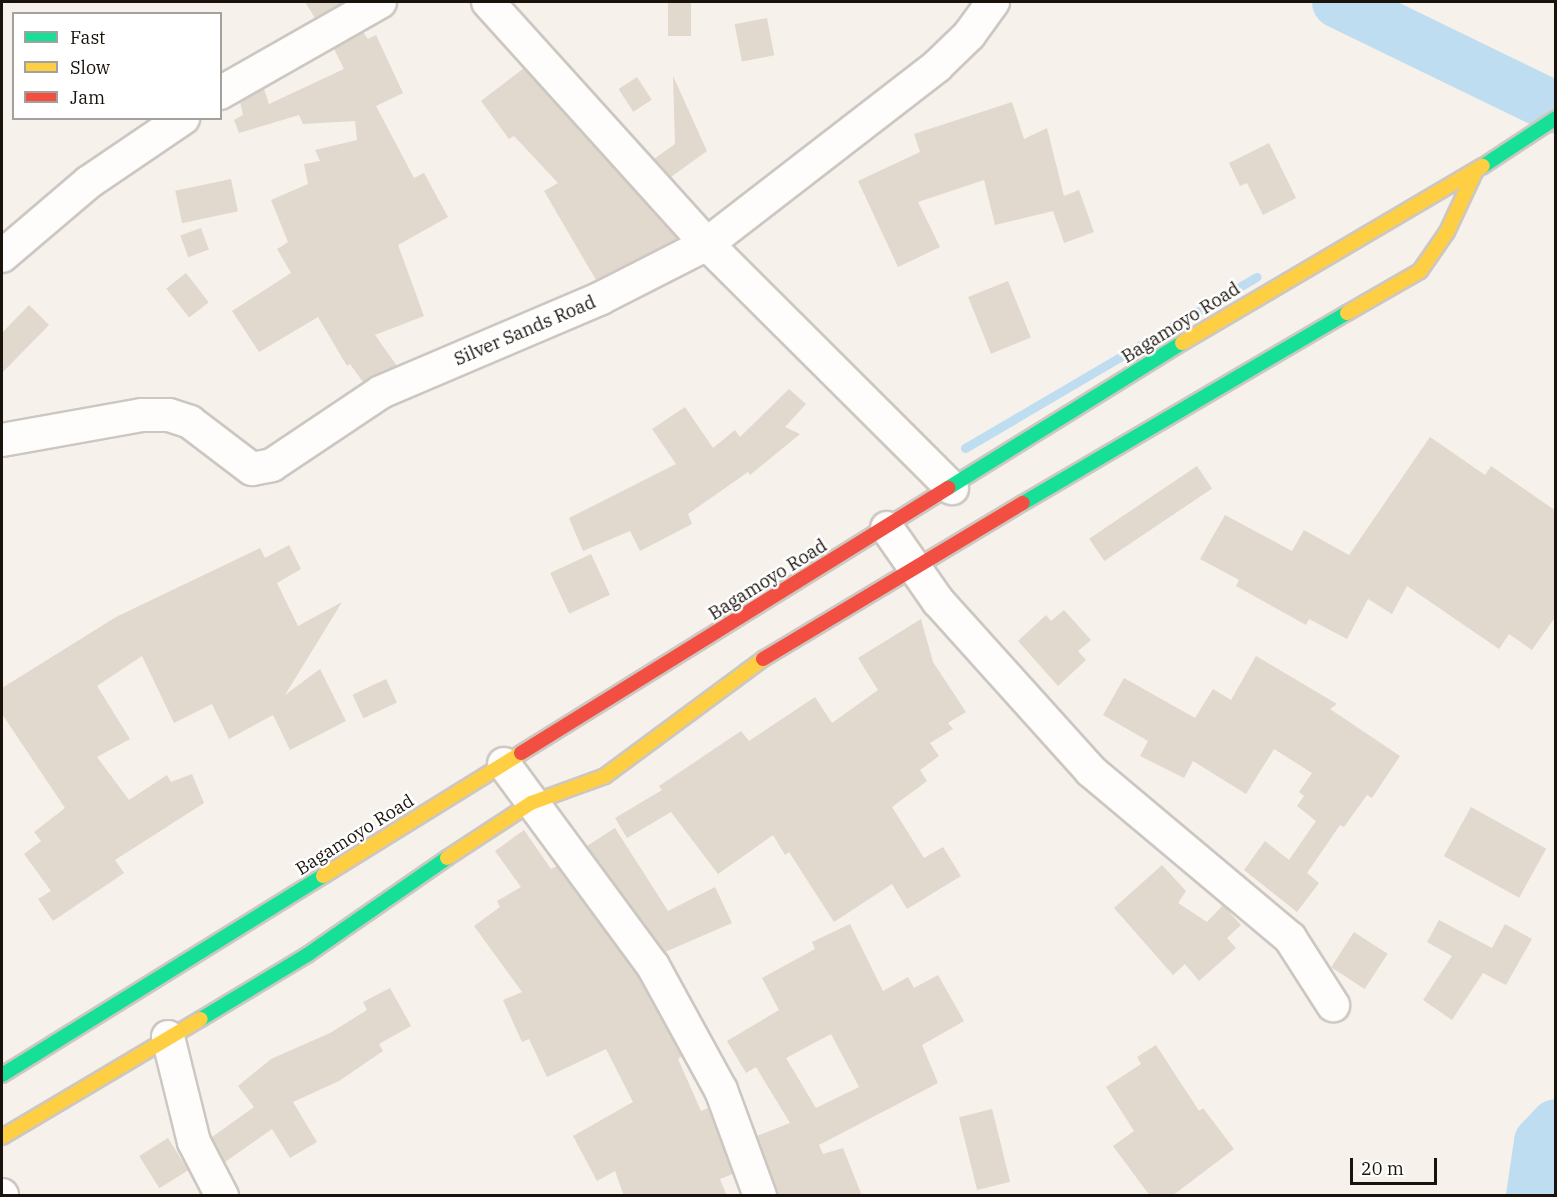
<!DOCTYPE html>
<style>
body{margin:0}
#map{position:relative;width:1557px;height:1197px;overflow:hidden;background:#f7f1eb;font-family:"IBM Plex Serif",serif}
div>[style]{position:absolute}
.stream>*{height:9px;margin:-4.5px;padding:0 4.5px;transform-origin:4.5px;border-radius:4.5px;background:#beddf0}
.river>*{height:52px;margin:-26px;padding:0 26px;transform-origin:26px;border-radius:26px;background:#beddf0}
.building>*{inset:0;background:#e1d8ce;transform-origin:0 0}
.roads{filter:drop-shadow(2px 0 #cdc7c1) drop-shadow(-2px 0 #cdc7c1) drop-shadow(0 2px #cdc7c1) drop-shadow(0 -2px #cdc7c1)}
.street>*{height:32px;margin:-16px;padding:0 16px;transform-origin:16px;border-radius:16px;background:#fefdfc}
.fast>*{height:14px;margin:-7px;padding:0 7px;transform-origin:7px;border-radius:7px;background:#16e098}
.slow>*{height:14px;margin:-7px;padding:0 7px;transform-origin:7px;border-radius:7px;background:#ffcf43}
.jam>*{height:14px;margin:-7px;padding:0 7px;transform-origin:7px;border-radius:7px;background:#f24e42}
span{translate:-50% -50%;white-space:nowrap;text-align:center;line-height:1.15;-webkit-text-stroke:5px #fff;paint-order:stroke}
.street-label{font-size:18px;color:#1a130c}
.frame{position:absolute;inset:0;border:3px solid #1a130c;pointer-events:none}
.legend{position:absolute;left:12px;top:12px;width:210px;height:108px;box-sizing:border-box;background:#fff;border:2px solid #a3a19e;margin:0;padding:8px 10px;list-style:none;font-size:18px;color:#1a130c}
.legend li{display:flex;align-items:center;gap:12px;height:30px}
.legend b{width:30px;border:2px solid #a3a19e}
.scale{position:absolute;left:1350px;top:1158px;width:87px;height:27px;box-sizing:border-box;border:3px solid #1a130c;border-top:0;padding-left:8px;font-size:18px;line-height:21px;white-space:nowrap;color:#1a130c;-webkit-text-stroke:4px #fff;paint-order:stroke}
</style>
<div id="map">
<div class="stream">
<i style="left:965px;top:448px;width:338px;rotate:-30.4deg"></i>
</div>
<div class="river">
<i style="left:1338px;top:2px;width:242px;rotate:25.9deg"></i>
<i style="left:1532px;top:1196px;width:55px;rotate:-81.6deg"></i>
<i style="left:1540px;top:1142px;width:23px;rotate:-47deg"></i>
</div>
<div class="building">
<i style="clip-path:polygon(305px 2px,344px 2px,315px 18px)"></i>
<i style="left:668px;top:2px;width:23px;height:34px"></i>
<i style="left:767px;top:18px;width:38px;height:33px;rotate:79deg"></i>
<i style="clip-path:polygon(363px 32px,368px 39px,376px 35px,403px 93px,376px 106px,414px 178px,424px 173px,448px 217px,398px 245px,424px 316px,375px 335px,397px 366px,363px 382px,350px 364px,347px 366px,318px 317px,259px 352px,232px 311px,291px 273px,277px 249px,288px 242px,271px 200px,308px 184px,304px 164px,320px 161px,315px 150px,357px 140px,355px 121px,303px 124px,299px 115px,239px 133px,234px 120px,243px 115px,240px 102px,264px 89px,269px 104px,344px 69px,334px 49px)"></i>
<i style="clip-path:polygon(524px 68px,625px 180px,678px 239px,596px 280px,544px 191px,558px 183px,514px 136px,509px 139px,481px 101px)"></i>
<i style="clip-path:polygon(673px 76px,707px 151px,671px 177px,654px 159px,675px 144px)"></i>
<i style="left:637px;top:77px;width:27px;height:22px;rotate:57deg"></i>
<i style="clip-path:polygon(1012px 102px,1024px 139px,1047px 128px,1064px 196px,1079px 190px,1094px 232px,1064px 243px,1053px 211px,995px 225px,984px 180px,918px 202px,940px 247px,898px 267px,858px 181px,920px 152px,914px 134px)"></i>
<i style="clip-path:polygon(1269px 143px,1296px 198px,1263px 215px,1247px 183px,1240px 186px,1229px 163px)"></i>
<i style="left:231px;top:179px;width:33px;height:57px;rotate:78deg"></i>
<i style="left:201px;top:228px;width:23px;height:22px;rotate:70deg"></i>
<i style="left:186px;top:273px;width:37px;height:25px;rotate:52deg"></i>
<i style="left:1008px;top:281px;width:61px;height:43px;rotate:68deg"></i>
<i style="clip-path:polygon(29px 305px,49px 325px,2px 373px,2px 333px)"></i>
<i style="clip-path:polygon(789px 389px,806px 404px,785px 427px,800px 434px,750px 475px,748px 472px,688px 514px,692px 524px,640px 551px,630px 531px,583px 551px,569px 518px,676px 464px,652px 429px,685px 407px,713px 448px,735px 430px,740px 437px)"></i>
<i style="clip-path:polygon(1430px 437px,1485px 475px,1491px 466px,1556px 511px,1556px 616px,1532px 650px,1509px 634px,1499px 649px,1407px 586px,1392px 614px,1368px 599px,1347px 639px,1309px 619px,1306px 625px,1236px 586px,1239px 580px,1200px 559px,1225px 515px,1292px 551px,1304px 530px,1349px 555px)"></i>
<i style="left:1197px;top:466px;width:27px;height:130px;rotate:56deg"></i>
<i style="clip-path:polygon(289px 545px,301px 569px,277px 583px,298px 626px,342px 602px,285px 695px,320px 669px,346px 721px,290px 750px,273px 715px,229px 739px,212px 704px,174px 723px,142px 656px,97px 686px,130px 739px,97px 757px,129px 800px,167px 775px,171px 782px,192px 774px,204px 803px,115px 860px,124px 873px,53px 921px,38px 899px,51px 891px,24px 854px,41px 841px,34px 832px,65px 808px,2px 714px,2px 688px,116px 617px,260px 548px,265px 558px)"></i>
<i style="left:591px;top:554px;width:45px;height:45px;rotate:65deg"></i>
<i style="clip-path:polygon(1064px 610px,1091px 640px,1078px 651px,1086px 660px,1058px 686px,1018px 641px,1046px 615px,1051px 621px)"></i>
<i style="clip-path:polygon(921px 619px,933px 662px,966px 712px,948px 723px,953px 729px,930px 743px,939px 756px,920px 770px,927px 781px,892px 807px,924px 858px,943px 847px,961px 876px,907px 909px,892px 884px,834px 922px,789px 852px,785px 855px,773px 835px,718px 874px,671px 812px,627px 838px,615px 818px,662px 790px,659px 786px,741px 731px,749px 741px,815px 697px,832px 723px,878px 690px,858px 658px)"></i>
<i style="clip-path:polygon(1256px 656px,1337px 704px,1330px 709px,1400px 756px,1372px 798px,1367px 795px,1344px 827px,1340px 825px,1307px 873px,1319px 883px,1297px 912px,1244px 870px,1265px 841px,1289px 860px,1316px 821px,1297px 806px,1304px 796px,1299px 792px,1312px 773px,1274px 749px,1246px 794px,1193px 761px,1184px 778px,1140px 756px,1148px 741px,1103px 715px,1124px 678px,1195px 718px,1213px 689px,1231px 700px)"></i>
<i style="left:386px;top:679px;width:26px;height:37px;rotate:65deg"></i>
<i style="left:1471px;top:807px;width:86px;height:56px;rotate:29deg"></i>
<i style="clip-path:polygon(615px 828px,668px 911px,715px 887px,732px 923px,665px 952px,587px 846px)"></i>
<i style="clip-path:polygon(524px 830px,551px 869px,557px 866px,638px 976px,682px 1056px,678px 1059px,701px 1111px,708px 1108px,713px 1121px,733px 1174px,720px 1179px,727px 1196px,624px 1196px,615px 1171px,597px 1181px,573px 1136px,633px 1102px,606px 1049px,547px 1077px,529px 1039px,522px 1042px,503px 1000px,522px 992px,474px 926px,500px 907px,497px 901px,521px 887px,495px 851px)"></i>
<i style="clip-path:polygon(1162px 865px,1186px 891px,1178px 903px,1207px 922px,1223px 905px,1241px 925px,1227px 938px,1236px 948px,1199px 981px,1185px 964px,1173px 975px,1114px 908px)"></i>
<i style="clip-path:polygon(1439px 920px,1492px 948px,1505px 924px,1532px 939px,1506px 985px,1483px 973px,1452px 1020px,1423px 1000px,1452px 956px,1427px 942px)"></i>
<i style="clip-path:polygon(evenodd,850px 924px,883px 991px,908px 977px,914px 988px,938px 975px,964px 1021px,922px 1045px,938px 1083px,819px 1145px,823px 1154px,843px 1148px,862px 1196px,777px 1196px,757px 1136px,790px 1123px,756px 1067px,746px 1073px,727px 1041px,779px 1010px,762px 978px,815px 949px,812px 942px,850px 924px,831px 1034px,859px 1087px,816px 1108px,786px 1058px,831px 1034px)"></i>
<i style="left:1354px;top:932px;width:40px;height:42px;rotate:33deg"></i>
<i style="clip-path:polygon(390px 988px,411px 1026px,379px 1044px,383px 1051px,339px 1081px,293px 1102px,317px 1142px,290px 1158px,272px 1129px,225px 1162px,212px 1137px,254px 1107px,238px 1086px,271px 1059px,330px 1033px,367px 1010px,363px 1002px)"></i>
<i style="clip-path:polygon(1156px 1045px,1199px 1111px,1203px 1108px,1234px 1149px,1172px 1196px,1150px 1196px,1113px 1146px,1134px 1131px,1106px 1087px,1141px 1064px,1137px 1057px)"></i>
<i style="left:992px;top:1109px;width:75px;height:34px;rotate:76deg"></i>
<i style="left:168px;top:1138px;width:38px;height:34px;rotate:58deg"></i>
</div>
<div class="roads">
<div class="street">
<i style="left:488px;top:2px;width:326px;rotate:47.9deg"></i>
<i style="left:707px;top:244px;width:346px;rotate:44.9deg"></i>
<i style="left:220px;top:93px;width:184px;rotate:-29.6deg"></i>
<i style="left:2px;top:256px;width:114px;rotate:-40.4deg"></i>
<i style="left:89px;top:182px;width:114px;rotate:-34.2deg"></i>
<i style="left:2px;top:440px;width:142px;rotate:-10.1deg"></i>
<i style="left:142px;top:415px;width:27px"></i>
<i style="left:169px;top:415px;width:22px;rotate:18deg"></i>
<i style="left:190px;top:422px;width:78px;rotate:37.2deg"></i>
<i style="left:252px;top:469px;width:20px;rotate:-11deg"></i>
<i style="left:272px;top:465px;width:131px;rotate:-33.8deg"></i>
<i style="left:381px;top:392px;width:239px;rotate:-23.1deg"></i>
<i style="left:601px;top:298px;width:119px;rotate:-27deg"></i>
<i style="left:707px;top:244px;width:291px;rotate:-37.7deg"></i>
<i style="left:937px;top:66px;width:45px;rotate:-44.1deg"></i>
<i style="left:969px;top:35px;width:41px;rotate:-54deg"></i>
<i style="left:887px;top:528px;width:89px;rotate:55.1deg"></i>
<i style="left:938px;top:601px;width:229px;rotate:48deg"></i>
<i style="left:1091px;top:771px;width:260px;rotate:40deg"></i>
<i style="left:1290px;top:938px;width:80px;rotate:57.3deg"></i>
<i style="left:504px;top:764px;width:251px;rotate:53.6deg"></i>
<i style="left:653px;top:966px;width:141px;rotate:61.3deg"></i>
<i style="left:721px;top:1090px;width:113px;rotate:69.8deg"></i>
<i style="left:168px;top:1037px;width:108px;rotate:76.1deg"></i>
<i style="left:194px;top:1142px;width:61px;rotate:62.6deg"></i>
<i style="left:2px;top:1195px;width:1px;rotate:90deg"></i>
</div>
<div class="fast">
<i style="left:1483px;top:166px;width:87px;rotate:-33.3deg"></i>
<i style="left:948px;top:488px;width:275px;rotate:-31.8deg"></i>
<i style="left:1023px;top:503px;width:376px;rotate:-30.4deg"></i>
<i style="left:201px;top:1019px;width:124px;rotate:-31.1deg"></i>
<i style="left:307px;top:955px;width:170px;rotate:-34.7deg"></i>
<i style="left:2px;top:1075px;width:378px;rotate:-31.8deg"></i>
</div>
<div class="slow">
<i style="left:1347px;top:313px;width:84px;rotate:-29.9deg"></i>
<i style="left:1420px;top:271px;width:47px;rotate:-55.3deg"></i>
<i style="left:1447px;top:232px;width:66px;rotate:-65deg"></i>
<i style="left:1182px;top:343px;width:349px;rotate:-30.5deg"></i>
<i style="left:447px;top:858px;width:100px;rotate:-33.2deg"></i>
<i style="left:531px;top:803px;width:79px;rotate:-20deg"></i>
<i style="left:605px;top:776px;width:197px;rotate:-36.5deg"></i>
<i style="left:323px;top:876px;width:233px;rotate:-31.8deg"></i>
<i style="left:2px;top:1137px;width:231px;rotate:-30.7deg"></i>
</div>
<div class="jam">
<i style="left:763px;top:659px;width:303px;rotate:-31deg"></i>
<i style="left:521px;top:753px;width:503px;rotate:-31.82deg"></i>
</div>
</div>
<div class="street-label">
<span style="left:1181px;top:323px;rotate:-32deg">Bagamoyo Road</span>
<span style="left:525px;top:331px;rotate:-23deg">Silver Sands Road</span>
<span style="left:768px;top:580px;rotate:-32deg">Bagamoyo Road</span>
<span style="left:355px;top:835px;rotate:-32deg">Bagamoyo Road</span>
</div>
<div class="frame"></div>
<ul class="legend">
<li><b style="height:8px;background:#16e098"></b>Fast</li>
<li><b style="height:8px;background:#ffcf43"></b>Slow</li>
<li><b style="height:8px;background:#f24e42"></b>Jam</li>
</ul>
<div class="scale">20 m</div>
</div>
